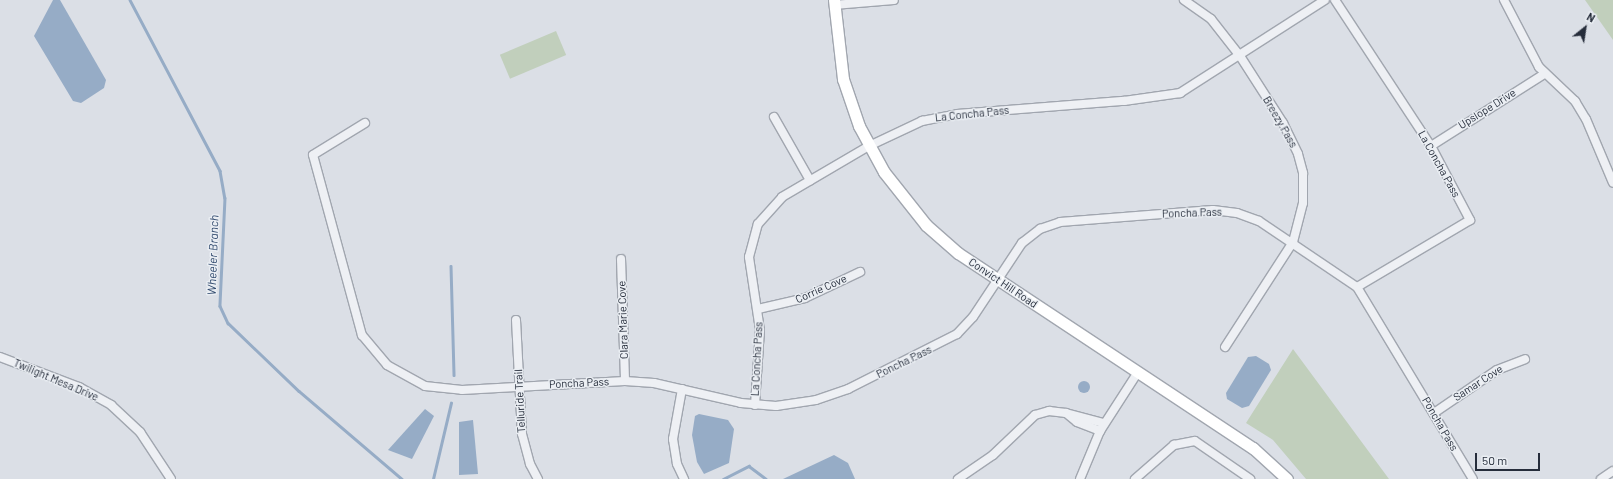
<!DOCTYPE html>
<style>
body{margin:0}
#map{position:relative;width:1613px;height:479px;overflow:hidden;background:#dbdfe6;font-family:Barlow,sans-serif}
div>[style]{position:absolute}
.green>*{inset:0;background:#c1cfbc;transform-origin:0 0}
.water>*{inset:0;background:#96acc6}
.round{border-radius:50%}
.stream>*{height:2.5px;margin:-1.25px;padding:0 1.25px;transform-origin:1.25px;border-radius:1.25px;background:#96acc6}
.roads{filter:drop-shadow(1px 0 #a1a6af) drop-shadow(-1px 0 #a1a6af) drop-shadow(0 1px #a1a6af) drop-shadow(0 -1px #a1a6af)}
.street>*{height:8px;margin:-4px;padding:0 4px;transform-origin:4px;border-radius:4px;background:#eef0f4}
.secondary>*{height:11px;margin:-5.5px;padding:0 5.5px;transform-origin:5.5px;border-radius:5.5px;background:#fff}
span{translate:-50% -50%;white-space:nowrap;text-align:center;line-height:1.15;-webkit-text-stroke:3px #eaeef3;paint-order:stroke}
.street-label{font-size:11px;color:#262d3b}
.water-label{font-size:12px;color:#314a6e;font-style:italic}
.north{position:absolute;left:1565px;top:8px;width:40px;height:40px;-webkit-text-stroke:3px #eaeef3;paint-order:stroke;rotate:30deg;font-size:11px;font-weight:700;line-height:16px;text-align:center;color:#262d3b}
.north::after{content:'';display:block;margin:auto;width:14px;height:18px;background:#262d3b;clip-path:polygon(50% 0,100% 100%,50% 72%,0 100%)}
.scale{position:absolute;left:1475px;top:453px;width:65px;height:18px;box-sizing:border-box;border:2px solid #262d3b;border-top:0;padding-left:5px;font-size:12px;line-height:14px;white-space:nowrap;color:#262d3b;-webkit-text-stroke:3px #eaeef3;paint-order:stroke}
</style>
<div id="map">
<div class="green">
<i style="clip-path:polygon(1585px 0,1613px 0,1613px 40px)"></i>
<i style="left:556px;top:31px;width:26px;height:61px;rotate:67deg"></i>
<i style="clip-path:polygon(1293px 349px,1389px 479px,1306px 479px,1273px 440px,1246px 423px)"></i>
</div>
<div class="water">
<i style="clip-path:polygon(53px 0,60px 0,106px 80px,104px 88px,81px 103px,73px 101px,34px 36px)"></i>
<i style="clip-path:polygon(1256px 356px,1269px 364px,1271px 370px,1249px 406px,1242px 408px,1227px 399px,1226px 393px,1248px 357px)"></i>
<i class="round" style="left:1078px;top:381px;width:12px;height:12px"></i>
<i style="clip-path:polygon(425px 409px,434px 416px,412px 459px,388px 450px)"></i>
<i style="clip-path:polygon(699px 414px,728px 420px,734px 429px,729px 463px,704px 474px,697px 462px,692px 435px,695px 416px)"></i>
<i style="clip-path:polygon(473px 420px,478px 474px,459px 475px,459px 422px)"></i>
<i style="clip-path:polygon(834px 455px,848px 463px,855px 479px,783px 479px)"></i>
</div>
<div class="stream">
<i style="left:130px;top:0;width:193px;rotate:62.2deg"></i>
<i style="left:220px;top:171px;width:27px;rotate:80deg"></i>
<i style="left:225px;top:198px;width:108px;rotate:92.7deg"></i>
<i style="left:220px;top:306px;width:19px;rotate:65deg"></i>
<i style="left:228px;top:323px;width:98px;rotate:43.8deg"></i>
<i style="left:299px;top:391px;width:135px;rotate:40.5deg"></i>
<i style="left:451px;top:266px;width:109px;rotate:88.4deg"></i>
<i style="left:433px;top:479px;width:78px;rotate:-76.7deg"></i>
<i style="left:723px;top:479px;width:29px;rotate:-27deg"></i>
<i style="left:749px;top:466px;width:21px;rotate:37deg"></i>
</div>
<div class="roads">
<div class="street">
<i style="left:1184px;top:0;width:33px;rotate:35deg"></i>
<i style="left:1211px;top:19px;width:47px;rotate:51.9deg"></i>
<i style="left:1240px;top:56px;width:80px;rotate:57.3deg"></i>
<i style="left:1283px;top:123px;width:34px;rotate:64deg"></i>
<i style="left:1298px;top:154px;width:20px;rotate:75deg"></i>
<i style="left:1303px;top:173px;width:30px;rotate:90deg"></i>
<i style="left:1303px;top:203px;width:40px;rotate:104.4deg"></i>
<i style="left:1293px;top:242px;width:125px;rotate:122.9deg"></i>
<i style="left:1335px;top:0;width:175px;rotate:56.7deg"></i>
<i style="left:1431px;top:146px;width:84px;rotate:62.2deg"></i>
<i style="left:1470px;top:220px;width:131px;rotate:149.3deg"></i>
<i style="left:1504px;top:0;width:76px;rotate:62.4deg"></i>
<i style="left:1539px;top:67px;width:50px;rotate:43.4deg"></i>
<i style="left:1575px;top:101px;width:21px;rotate:59deg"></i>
<i style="left:1586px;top:119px;width:69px;rotate:67.1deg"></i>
<i style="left:834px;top:5px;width:60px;rotate:-4.8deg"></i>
<i style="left:774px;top:117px;width:73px;rotate:60.3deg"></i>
<i style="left:365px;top:123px;width:61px;rotate:148.4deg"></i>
<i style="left:313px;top:155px;width:187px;rotate:74.8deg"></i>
<i style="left:362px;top:335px;width:39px;rotate:50deg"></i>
<i style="left:387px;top:365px;width:43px;rotate:28.9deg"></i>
<i style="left:425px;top:386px;width:37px;rotate:6deg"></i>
<i style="left:462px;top:390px;width:163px;rotate:-3.2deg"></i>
<i style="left:625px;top:381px;width:29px;rotate:4deg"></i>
<i style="left:654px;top:383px;width:89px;rotate:12.9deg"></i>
<i style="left:741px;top:403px;width:35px;rotate:5deg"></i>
<i style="left:776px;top:406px;width:40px;rotate:-8.5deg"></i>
<i style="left:816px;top:400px;width:34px;rotate:-19deg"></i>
<i style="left:848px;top:389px;width:122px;rotate:-26.8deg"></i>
<i style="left:957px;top:334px;width:23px;rotate:-47deg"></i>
<i style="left:973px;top:317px;width:89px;rotate:-56.5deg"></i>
<i style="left:1022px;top:243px;width:23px;rotate:-38deg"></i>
<i style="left:1040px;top:229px;width:21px;rotate:-19deg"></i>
<i style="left:1060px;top:222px;width:153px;rotate:-4.5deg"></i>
<i style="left:1213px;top:210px;width:24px;rotate:7deg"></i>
<i style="left:1237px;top:213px;width:23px;rotate:20deg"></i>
<i style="left:1259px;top:221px;width:118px;rotate:34deg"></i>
<i style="left:1357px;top:287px;width:224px;rotate:58.9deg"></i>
<i style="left:1431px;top:146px;width:134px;rotate:-32.5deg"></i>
<i style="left:621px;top:259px;width:122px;rotate:88.1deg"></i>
<i style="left:758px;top:309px;width:48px;rotate:-13.2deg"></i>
<i style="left:805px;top:298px;width:61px;rotate:-25.3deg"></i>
<i style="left:516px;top:320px;width:114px;rotate:87deg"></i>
<i style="left:522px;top:434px;width:31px;rotate:75deg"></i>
<i style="left:530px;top:464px;width:17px;rotate:62deg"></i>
<i style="left:0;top:357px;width:85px;rotate:20.8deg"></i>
<i style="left:79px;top:387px;width:37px;rotate:29deg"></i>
<i style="left:111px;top:405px;width:40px;rotate:43deg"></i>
<i style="left:140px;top:432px;width:56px;rotate:56.6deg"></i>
<i style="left:682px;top:389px;width:51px;rotate:100.2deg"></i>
<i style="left:673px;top:439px;width:25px;rotate:81deg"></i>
<i style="left:677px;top:464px;width:17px;rotate:65deg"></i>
<i style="left:755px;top:405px;width:75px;rotate:-86.2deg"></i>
<i style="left:760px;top:330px;width:74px;rotate:-98.6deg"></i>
<i style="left:749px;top:257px;width:34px;rotate:-75deg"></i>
<i style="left:758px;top:224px;width:36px;rotate:-48deg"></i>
<i style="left:782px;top:197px;width:101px;rotate:-30.4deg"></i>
<i style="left:869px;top:146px;width:59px;rotate:-25.3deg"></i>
<i style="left:922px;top:121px;width:36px;rotate:-11deg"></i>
<i style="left:957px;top:114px;width:168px;rotate:-4.5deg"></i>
<i style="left:1124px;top:101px;width:57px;rotate:-8.1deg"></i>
<i style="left:1180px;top:93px;width:172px;rotate:-32.7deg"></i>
<i style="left:1066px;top:413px;width:14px;rotate:39deg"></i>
<i style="left:1077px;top:422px;width:25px;rotate:21deg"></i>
<i style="left:1434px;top:413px;width:76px;rotate:-34.3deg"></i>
<i style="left:1497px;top:370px;width:30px;rotate:-21deg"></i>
<i style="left:958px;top:479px;width:42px;rotate:-34.4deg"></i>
<i style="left:993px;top:455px;width:58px;rotate:-43.6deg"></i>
<i style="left:1035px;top:415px;width:15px;rotate:-16deg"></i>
<i style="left:1049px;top:411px;width:17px;rotate:7deg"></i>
<i style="left:1066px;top:413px;width:39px;rotate:15deg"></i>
<i style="left:1080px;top:479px;width:52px;rotate:-67.4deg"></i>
<i style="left:1100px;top:431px;width:70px;rotate:-57.2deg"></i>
<i style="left:1135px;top:479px;width:52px;rotate:-41.1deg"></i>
<i style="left:1174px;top:445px;width:21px;rotate:-11deg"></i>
<i style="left:1195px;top:441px;width:67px;rotate:34.6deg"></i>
<i style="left:1601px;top:479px;width:14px;rotate:-34deg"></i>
</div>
<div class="secondary">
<i style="left:834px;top:0;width:80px;rotate:83.5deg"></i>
<i style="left:843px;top:79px;width:50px;rotate:71.2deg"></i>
<i style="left:859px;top:126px;width:52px;rotate:61.5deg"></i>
<i style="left:884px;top:172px;width:68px;rotate:51.6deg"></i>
<i style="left:926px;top:225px;width:43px;rotate:41.2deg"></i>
<i style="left:958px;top:253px;width:354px;rotate:33.5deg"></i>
<i style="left:1253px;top:448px;width:46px;rotate:42.4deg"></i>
</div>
</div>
<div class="street-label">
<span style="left:1487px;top:109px;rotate:-32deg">Upslope Drive</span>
<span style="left:972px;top:114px;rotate:-6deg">La Concha Pass</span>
<span style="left:1280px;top:122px;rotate:60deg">Breezy Pass</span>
<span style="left:1439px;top:164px;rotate:61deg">La Concha Pass</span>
<span style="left:1192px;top:213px;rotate:-2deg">Poncha Pass</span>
<span style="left:1003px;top:283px;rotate:34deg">Convict Hill Road</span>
<span style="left:821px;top:289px;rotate:-24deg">Corrie Cove</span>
<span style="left:623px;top:320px;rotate:-92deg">Clara Marie Cove</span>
<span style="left:757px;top:359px;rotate:-87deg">La Concha Pass</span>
<span style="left:904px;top:362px;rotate:-26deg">Poncha Pass</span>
<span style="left:56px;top:380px;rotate:23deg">Twilight Mesa Drive</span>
<span style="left:579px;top:383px;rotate:-3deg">Poncha Pass</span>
<span style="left:1478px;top:383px;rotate:-33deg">Samar Cove</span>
<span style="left:520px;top:401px;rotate:-93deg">Telluride Trail</span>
<span style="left:1440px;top:424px;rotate:60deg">Poncha Pass</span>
</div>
<div class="water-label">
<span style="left:213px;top:255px;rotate:-88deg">Wheeler Branch</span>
</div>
<div class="north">N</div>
<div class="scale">50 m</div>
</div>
